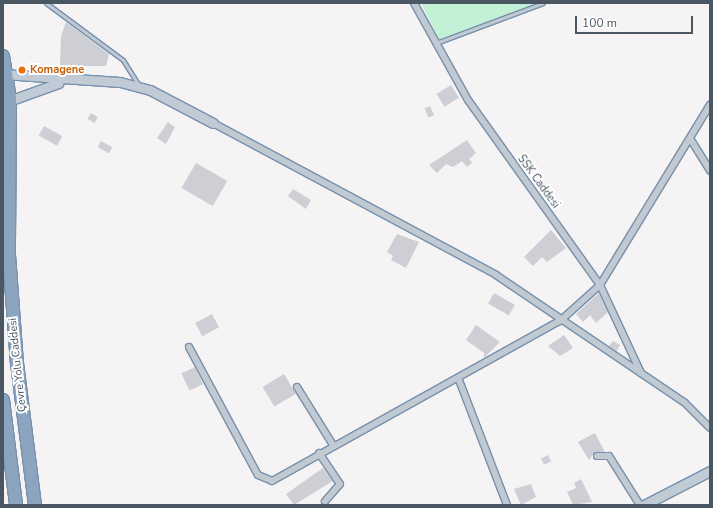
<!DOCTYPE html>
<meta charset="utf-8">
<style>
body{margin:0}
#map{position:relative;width:713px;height:508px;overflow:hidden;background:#f5f3f3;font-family:"Nunito Sans",sans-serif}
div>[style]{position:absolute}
.green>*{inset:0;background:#c3f1d5}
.building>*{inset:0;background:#cdcfd5;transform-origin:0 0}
.roads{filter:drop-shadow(1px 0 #7690ad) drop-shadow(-1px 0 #7690ad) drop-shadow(0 1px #7690ad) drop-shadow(0 -1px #7690ad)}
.lane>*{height:3px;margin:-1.5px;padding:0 1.5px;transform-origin:1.5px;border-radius:1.5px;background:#c1cad2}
.street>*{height:6px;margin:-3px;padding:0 3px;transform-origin:3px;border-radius:3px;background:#c1cad2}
.secondary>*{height:9px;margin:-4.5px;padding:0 4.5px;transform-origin:4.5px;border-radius:4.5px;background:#c1cbd6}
.highway>*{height:12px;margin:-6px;padding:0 6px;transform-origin:6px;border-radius:6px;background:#8ba5c1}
.dots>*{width:11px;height:11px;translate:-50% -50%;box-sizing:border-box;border:2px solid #fff;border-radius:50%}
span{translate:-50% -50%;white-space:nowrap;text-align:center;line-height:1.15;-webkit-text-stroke:4px #fff;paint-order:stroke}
.food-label{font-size:11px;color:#c56008;font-weight:700}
.left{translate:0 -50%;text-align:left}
.street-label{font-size:11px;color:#4a5661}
.frame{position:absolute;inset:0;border:4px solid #4a5661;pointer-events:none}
.scale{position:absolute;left:575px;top:16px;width:118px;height:18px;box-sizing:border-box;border:2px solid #4a5661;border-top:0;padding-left:5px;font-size:12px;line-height:14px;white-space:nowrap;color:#4a5661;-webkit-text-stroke:3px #fff;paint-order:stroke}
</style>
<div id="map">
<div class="green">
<i style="clip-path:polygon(421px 3px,540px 3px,439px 39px)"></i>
</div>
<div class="building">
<i style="clip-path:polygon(66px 22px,109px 54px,106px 66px,60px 66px,61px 36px)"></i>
<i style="left:451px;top:85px;width:15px;height:17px;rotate:58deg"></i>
<i style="left:430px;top:106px;width:10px;height:6px;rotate:66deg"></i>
<i style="left:91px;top:113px;width:8px;height:7px;rotate:30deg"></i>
<i style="clip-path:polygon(168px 122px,175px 127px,166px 144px,157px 138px)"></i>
<i style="left:44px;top:126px;width:21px;height:11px;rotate:29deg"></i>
<i style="clip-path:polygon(467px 140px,476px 153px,469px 159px,472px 163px,467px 167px,462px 161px,453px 167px,446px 164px,437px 173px,429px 165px)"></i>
<i style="left:101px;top:141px;width:13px;height:7px;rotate:29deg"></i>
<i style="left:196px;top:163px;width:36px;height:29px;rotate:30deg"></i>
<i style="clip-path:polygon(293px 189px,311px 200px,306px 209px,288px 196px)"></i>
<i style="clip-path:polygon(551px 230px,566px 248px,547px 262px,542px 257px,533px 266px,524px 257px)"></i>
<i style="clip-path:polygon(397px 234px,419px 242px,406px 268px,391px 260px,393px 256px,387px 252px)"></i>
<i style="left:494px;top:293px;width:24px;height:12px;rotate:30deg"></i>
<i style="clip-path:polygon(599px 293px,608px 312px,596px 323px,590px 315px,583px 322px,576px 314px)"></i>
<i style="left:212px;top:314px;width:15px;height:19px;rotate:62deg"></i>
<i style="clip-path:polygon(476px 325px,500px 342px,484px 358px,484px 353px,466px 340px)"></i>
<i style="clip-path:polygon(564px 335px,573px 348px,560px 356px,548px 346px)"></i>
<i style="clip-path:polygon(613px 341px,620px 345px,617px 351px,609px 346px)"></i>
<i style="left:195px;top:367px;width:19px;height:15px;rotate:65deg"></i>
<i style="left:284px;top:374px;width:23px;height:25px;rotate:59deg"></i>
<i style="clip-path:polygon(595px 433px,605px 452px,595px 452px,589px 460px,578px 442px)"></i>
<i style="left:548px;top:455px;width:7px;height:8px;rotate:63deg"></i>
<i style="clip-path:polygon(323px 468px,333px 481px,294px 505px,286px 494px)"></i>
<i style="clip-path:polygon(581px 479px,592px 502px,573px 505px,567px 492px,576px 488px,574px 483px)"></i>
<i style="clip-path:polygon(531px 484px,536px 497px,521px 505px,514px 489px)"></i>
</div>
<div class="roads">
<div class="lane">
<i style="left:46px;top:3px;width:96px;rotate:36.5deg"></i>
<i style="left:123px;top:60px;width:28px;rotate:58deg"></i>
<i style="left:436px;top:43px;width:114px;rotate:-20.5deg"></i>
</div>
<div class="street">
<i style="left:414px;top:3px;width:111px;rotate:60.9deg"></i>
<i style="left:468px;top:100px;width:227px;rotate:54.5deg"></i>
<i style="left:600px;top:285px;width:97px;rotate:65deg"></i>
<i style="left:213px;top:123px;width:321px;rotate:28.2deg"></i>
<i style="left:496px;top:275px;width:228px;rotate:34.1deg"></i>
<i style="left:685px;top:403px;width:35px;rotate:45deg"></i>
<i style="left:691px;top:140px;width:36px;rotate:58deg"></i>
<i style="left:189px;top:347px;width:145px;rotate:61.7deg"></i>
<i style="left:258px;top:475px;width:15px;rotate:23deg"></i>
<i style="left:272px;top:481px;width:329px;rotate:-29.1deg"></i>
<i style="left:560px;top:321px;width:54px;rotate:-42deg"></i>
<i style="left:600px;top:285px;width:211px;rotate:-58.6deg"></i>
<i style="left:459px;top:380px;width:134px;rotate:69deg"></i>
<i style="left:297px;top:387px;width:68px;rotate:58.2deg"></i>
<i style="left:319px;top:453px;width:37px;rotate:56deg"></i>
<i style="left:340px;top:484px;width:23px;rotate:131deg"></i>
<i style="left:597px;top:456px;width:12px"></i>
<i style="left:609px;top:456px;width:58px;rotate:57.7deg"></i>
</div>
<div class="secondary">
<i style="left:3px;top:74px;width:117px;rotate:3.9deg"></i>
<i style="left:120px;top:82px;width:31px;rotate:15deg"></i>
<i style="left:150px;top:90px;width:71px;rotate:27.6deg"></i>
<i style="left:3px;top:103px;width:59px;rotate:-19.7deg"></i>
<i style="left:644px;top:505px;width:74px;rotate:-27.3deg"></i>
</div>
<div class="highway">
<i style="left:3px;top:56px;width:44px;rotate:80.8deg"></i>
<i style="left:10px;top:99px;width:156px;rotate:90.4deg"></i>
<i style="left:9px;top:255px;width:108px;rotate:85.8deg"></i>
<i style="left:17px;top:363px;width:143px;rotate:82.8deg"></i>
<i style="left:3px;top:400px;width:106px;rotate:82.9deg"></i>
</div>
</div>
<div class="dots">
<i style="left:22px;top:70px;background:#e8710a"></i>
</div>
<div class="food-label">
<span class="left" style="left:30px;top:70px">Komagene</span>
</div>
<div class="street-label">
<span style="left:538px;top:182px;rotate:54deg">SSK Caddesi</span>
<span style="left:18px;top:365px;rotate:-96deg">Çevre Yolu Caddesi</span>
</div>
<div class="frame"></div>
<div class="scale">100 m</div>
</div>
